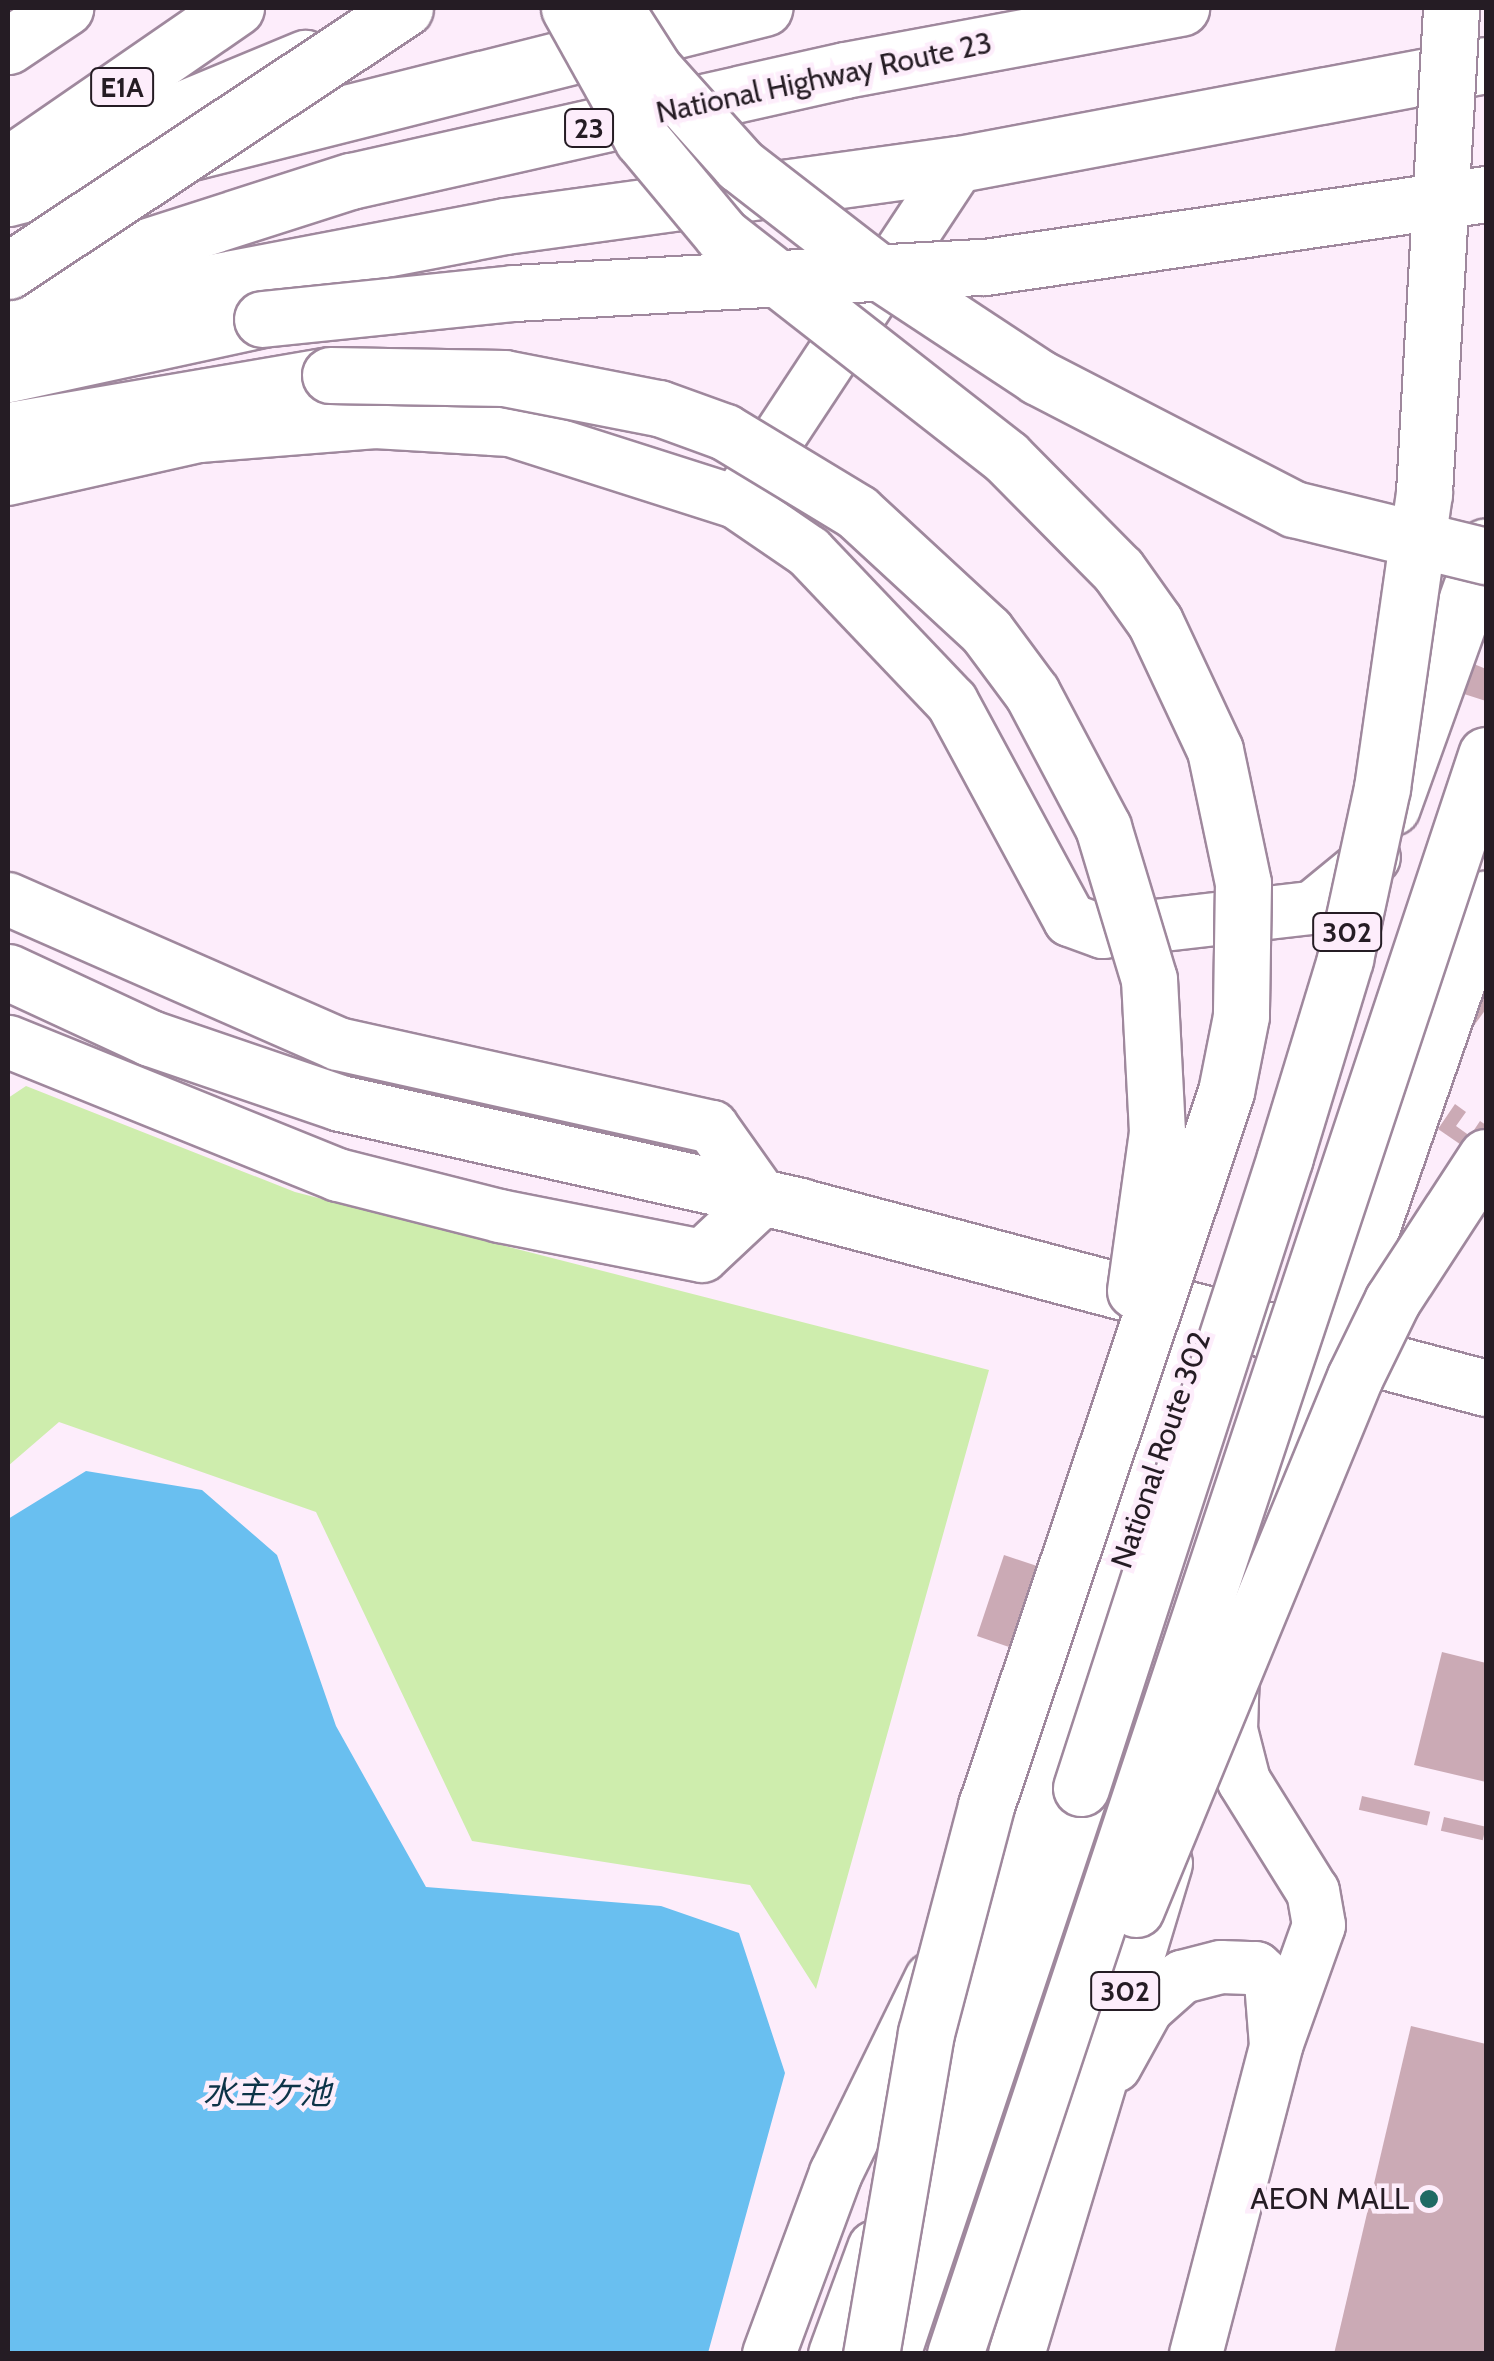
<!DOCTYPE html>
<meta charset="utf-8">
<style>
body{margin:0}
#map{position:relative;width:1494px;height:2361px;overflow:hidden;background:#fdedfb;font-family:Cabin,"Noto Sans JP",sans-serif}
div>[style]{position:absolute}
.green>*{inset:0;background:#ceedad}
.water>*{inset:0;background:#69bff0}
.building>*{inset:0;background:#cbaab5;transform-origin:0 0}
.roads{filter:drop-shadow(2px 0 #9f889d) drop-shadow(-2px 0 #9f889d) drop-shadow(0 2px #9f889d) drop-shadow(0 -2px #9f889d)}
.minor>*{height:52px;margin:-26px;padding:0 26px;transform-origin:26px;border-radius:26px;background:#fff}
.tertiary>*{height:55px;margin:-27.5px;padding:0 27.5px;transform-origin:27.5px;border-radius:27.5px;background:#fff}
.trunk>*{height:55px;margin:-27.5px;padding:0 27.5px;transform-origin:27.5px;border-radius:27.5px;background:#fff}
.motorway>*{height:55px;margin:-27.5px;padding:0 27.5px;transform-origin:27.5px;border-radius:27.5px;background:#fff}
.bridges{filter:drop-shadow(2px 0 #9f889d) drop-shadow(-2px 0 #9f889d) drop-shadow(0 2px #9f889d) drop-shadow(0 -2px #9f889d)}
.motorway-bridge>*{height:55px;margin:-27.5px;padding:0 27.5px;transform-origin:27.5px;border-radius:27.5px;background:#fff}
.dots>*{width:28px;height:28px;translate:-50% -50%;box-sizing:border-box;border:5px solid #fdedfb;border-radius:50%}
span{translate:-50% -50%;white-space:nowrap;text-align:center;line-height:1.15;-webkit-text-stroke:9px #fdedfb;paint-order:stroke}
.shield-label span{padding:2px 8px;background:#fdedfb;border:2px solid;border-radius:8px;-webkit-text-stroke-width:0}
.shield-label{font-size:28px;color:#251c24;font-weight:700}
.street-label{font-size:30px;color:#251c24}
.poi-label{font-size:30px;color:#251c24}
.right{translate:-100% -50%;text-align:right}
.water-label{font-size:32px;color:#0d3448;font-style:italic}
.frame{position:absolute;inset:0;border:10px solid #251c24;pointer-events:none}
</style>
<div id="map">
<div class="green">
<i style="clip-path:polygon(26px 1086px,295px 1192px,989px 1370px,816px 1989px,750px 1885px,472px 1841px,316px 1512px,59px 1422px,8px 1466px,8px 1098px)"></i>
</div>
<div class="water">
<i style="clip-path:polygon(86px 1471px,202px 1490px,277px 1555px,336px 1726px,426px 1887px,661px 1906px,739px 1933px,785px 2073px,708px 2353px,8px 2353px,8px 1519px)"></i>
</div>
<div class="building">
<i style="clip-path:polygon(1474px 664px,1486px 669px,1486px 701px,1464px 694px)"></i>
<i style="clip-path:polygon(1486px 986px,1486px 1009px,1452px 1056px,1441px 1049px)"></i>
<i style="clip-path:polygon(1455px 1104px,1466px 1112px,1456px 1126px,1470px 1136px,1480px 1121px,1486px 1125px,1486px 1162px,1438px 1129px)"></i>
<i style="clip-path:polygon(1004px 1555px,1082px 1581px,1044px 1697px,997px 1682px,1009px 1647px,977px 1636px)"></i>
<i style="clip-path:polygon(1442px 1652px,1486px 1663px,1486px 1782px,1414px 1765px)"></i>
<i style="left:1362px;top:1796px;width:70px;height:14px;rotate:13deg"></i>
<i style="left:1444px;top:1817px;width:43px;height:14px;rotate:13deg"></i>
<i style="clip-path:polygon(1411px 2026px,1486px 2044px,1486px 2354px,1334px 2354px)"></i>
</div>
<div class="roads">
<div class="minor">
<i style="left:8px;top:479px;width:196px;rotate:-12.7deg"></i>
<i style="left:199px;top:436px;width:177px;rotate:-4.5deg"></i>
<i style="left:375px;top:422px;width:135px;rotate:3.4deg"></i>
<i style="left:510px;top:430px;width:237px;rotate:17.7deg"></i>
<i style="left:736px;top:502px;width:88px;rotate:34.4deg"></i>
<i style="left:809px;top:552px;width:207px;rotate:46.4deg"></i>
<i style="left:952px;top:702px;width:248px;rotate:61.6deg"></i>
<i style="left:1070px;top:920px;width:35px;rotate:20deg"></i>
<i style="left:1103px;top:932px;width:210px;rotate:-6.6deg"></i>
<i style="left:1312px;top:908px;width:80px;rotate:-39.4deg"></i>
<i style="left:742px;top:493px;width:394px;rotate:-56.6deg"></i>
<i style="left:8px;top:899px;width:360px;rotate:23.7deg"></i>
<i style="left:338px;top:1044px;width:383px;rotate:12.5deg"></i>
<i style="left:712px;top:1127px;width:88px;rotate:54.7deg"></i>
<i style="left:763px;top:1199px;width:83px;rotate:136.9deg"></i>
<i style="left:702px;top:1256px;width:206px;rotate:-168.8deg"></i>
<i style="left:500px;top:1216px;width:167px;rotate:-165.8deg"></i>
<i style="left:338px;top:1175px;width:356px;rotate:-158deg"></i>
<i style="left:1115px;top:2066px;width:66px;rotate:-61.1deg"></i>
<i style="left:1147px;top:2008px;width:47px;rotate:-41.5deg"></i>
<i style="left:1182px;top:1977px;width:40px;rotate:-14.4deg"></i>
<i style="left:1221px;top:1967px;width:35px;rotate:2deg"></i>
<i style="left:1256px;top:1968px;width:21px;rotate:43deg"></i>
<i style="left:1271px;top:1982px;width:63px;rotate:85.5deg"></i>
<i style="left:769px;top:2354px;width:193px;rotate:-69.7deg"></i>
<i style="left:836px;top:2173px;width:216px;rotate:-63.9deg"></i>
<i style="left:1196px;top:2354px;width:318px;rotate:-75.4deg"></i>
<i style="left:1276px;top:2046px;width:128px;rotate:-70.4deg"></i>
<i style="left:1319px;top:1925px;width:34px;rotate:-100deg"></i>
<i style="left:1313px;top:1892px;width:131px;rotate:-121.9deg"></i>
<i style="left:1244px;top:1781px;width:53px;rotate:-104.3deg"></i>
<i style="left:1231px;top:1730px;width:59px;rotate:-88.1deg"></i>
</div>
<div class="tertiary">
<i style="left:8px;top:972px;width:157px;rotate:24.9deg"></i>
<i style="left:150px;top:1038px;width:201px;rotate:18.9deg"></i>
<i style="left:340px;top:1103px;width:470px;rotate:12.6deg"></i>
<i style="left:799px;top:1206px;width:711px;rotate:14.84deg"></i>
</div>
<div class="trunk">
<i style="left:79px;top:152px;width:245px;rotate:-22.6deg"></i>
<i style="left:8px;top:198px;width:780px;rotate:-14.11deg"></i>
<i style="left:14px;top:289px;width:354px;rotate:-17.8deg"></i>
<i style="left:351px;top:181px;width:506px;rotate:-12.66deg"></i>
<i style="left:845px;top:70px;width:342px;rotate:-10.5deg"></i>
<i style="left:8px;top:321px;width:506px;rotate:-10.82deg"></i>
<i style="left:505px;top:226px;width:458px;rotate:-7.8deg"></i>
<i style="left:959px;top:164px;width:536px;rotate:-10.64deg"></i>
<i style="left:1392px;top:807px;width:277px;rotate:-70.2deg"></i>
<i style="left:1264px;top:1537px;width:676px;rotate:-70.84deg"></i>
<i style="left:930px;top:2096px;width:803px;rotate:-70.44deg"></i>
<i style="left:836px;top:2354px;width:113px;rotate:-69.8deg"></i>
<i style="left:1016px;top:2354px;width:513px;rotate:-73.23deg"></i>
</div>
<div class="motorway">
<i style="left:8px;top:46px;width:69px;rotate:-33.7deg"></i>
<i style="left:8px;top:165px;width:277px;rotate:-34.6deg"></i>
<i style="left:8px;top:374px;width:260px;rotate:-12.2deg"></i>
<i style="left:8px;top:430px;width:327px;rotate:-9.7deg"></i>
<i style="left:892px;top:2354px;width:597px;rotate:-71.53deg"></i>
</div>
</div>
<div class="bridges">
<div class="motorway-bridge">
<i style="left:569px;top:8px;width:150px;rotate:60.9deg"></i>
<i style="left:642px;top:139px;width:125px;rotate:50.2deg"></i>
<i style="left:722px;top:235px;width:360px;rotate:38deg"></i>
<i style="left:1006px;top:457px;width:159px;rotate:45.3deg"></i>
<i style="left:1118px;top:570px;width:64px;rotate:54.6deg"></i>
<i style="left:1155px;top:622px;width:141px;rotate:64.9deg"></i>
<i style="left:1215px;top:750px;width:136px;rotate:78.1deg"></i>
<i style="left:1243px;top:883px;width:133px;rotate:90.9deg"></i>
<i style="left:1241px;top:1016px;width:77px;rotate:101.2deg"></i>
<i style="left:1226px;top:1092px;width:753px;rotate:108.58deg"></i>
<i style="left:986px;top:1806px;width:235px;rotate:104.8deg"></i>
<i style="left:926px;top:2033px;width:326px;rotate:99.7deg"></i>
<i style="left:615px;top:8px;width:72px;rotate:57.4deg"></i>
<i style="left:654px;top:69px;width:129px;rotate:48.1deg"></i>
<i style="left:740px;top:165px;width:168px;rotate:37.8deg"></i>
<i style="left:873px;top:268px;width:198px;rotate:33.4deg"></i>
<i style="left:1038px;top:377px;width:288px;rotate:27.3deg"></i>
<i style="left:1294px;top:509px;width:198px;rotate:13.8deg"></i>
<i style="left:8px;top:271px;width:476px;rotate:-33.5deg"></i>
<i style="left:262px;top:319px;width:253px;rotate:-5.9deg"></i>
<i style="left:514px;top:293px;width:472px;rotate:-3.2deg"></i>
<i style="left:985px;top:267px;width:506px;rotate:-8.29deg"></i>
<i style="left:330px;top:375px;width:174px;rotate:1deg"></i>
<i style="left:504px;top:378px;width:158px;rotate:11deg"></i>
<i style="left:659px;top:408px;width:70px;rotate:20deg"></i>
<i style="left:725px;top:432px;width:154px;rotate:31.2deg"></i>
<i style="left:857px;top:512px;width:176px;rotate:42.7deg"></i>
<i style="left:986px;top:631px;width:77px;rotate:53.4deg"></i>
<i style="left:1032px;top:693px;width:152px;rotate:62.1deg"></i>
<i style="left:1103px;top:827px;width:159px;rotate:73.2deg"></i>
<i style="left:1149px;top:979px;width:153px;rotate:87deg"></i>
<i style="left:1157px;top:1132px;width:160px;rotate:97.9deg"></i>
<i style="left:1081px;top:1788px;width:663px;rotate:-72.08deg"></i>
<i style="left:1285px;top:1157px;width:207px;rotate:-73.1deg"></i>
<i style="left:1345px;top:959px;width:175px;rotate:-77.8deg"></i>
<i style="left:1382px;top:788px;width:298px;rotate:-81.9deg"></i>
<i style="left:1424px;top:493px;width:486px;rotate:-86.8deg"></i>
<i style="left:1136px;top:1909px;width:575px;rotate:-67.63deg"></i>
<i style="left:1355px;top:1377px;width:85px;rotate:-64deg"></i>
<i style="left:1392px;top:1301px;width:172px;rotate:-56.9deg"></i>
<i style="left:955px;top:2354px;width:1685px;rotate:-71.63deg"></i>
</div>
</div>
<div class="dots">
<i style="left:1429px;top:2199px;background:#1f6a64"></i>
</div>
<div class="shield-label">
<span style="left:122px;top:87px">E1A</span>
<span style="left:589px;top:128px">23</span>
<span style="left:1347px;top:932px">302</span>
<span style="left:1125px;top:1991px">302</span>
</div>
<div class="street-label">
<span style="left:824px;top:78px;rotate:-12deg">National Highway Route 23</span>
<span style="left:1161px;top:1450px;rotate:-71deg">National Route 302</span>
</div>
<div class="poi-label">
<span class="right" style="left:1409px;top:2199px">AEON MALL</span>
</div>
<div class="water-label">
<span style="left:267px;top:2093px">水主ケ池</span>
</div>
<div class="frame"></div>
</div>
